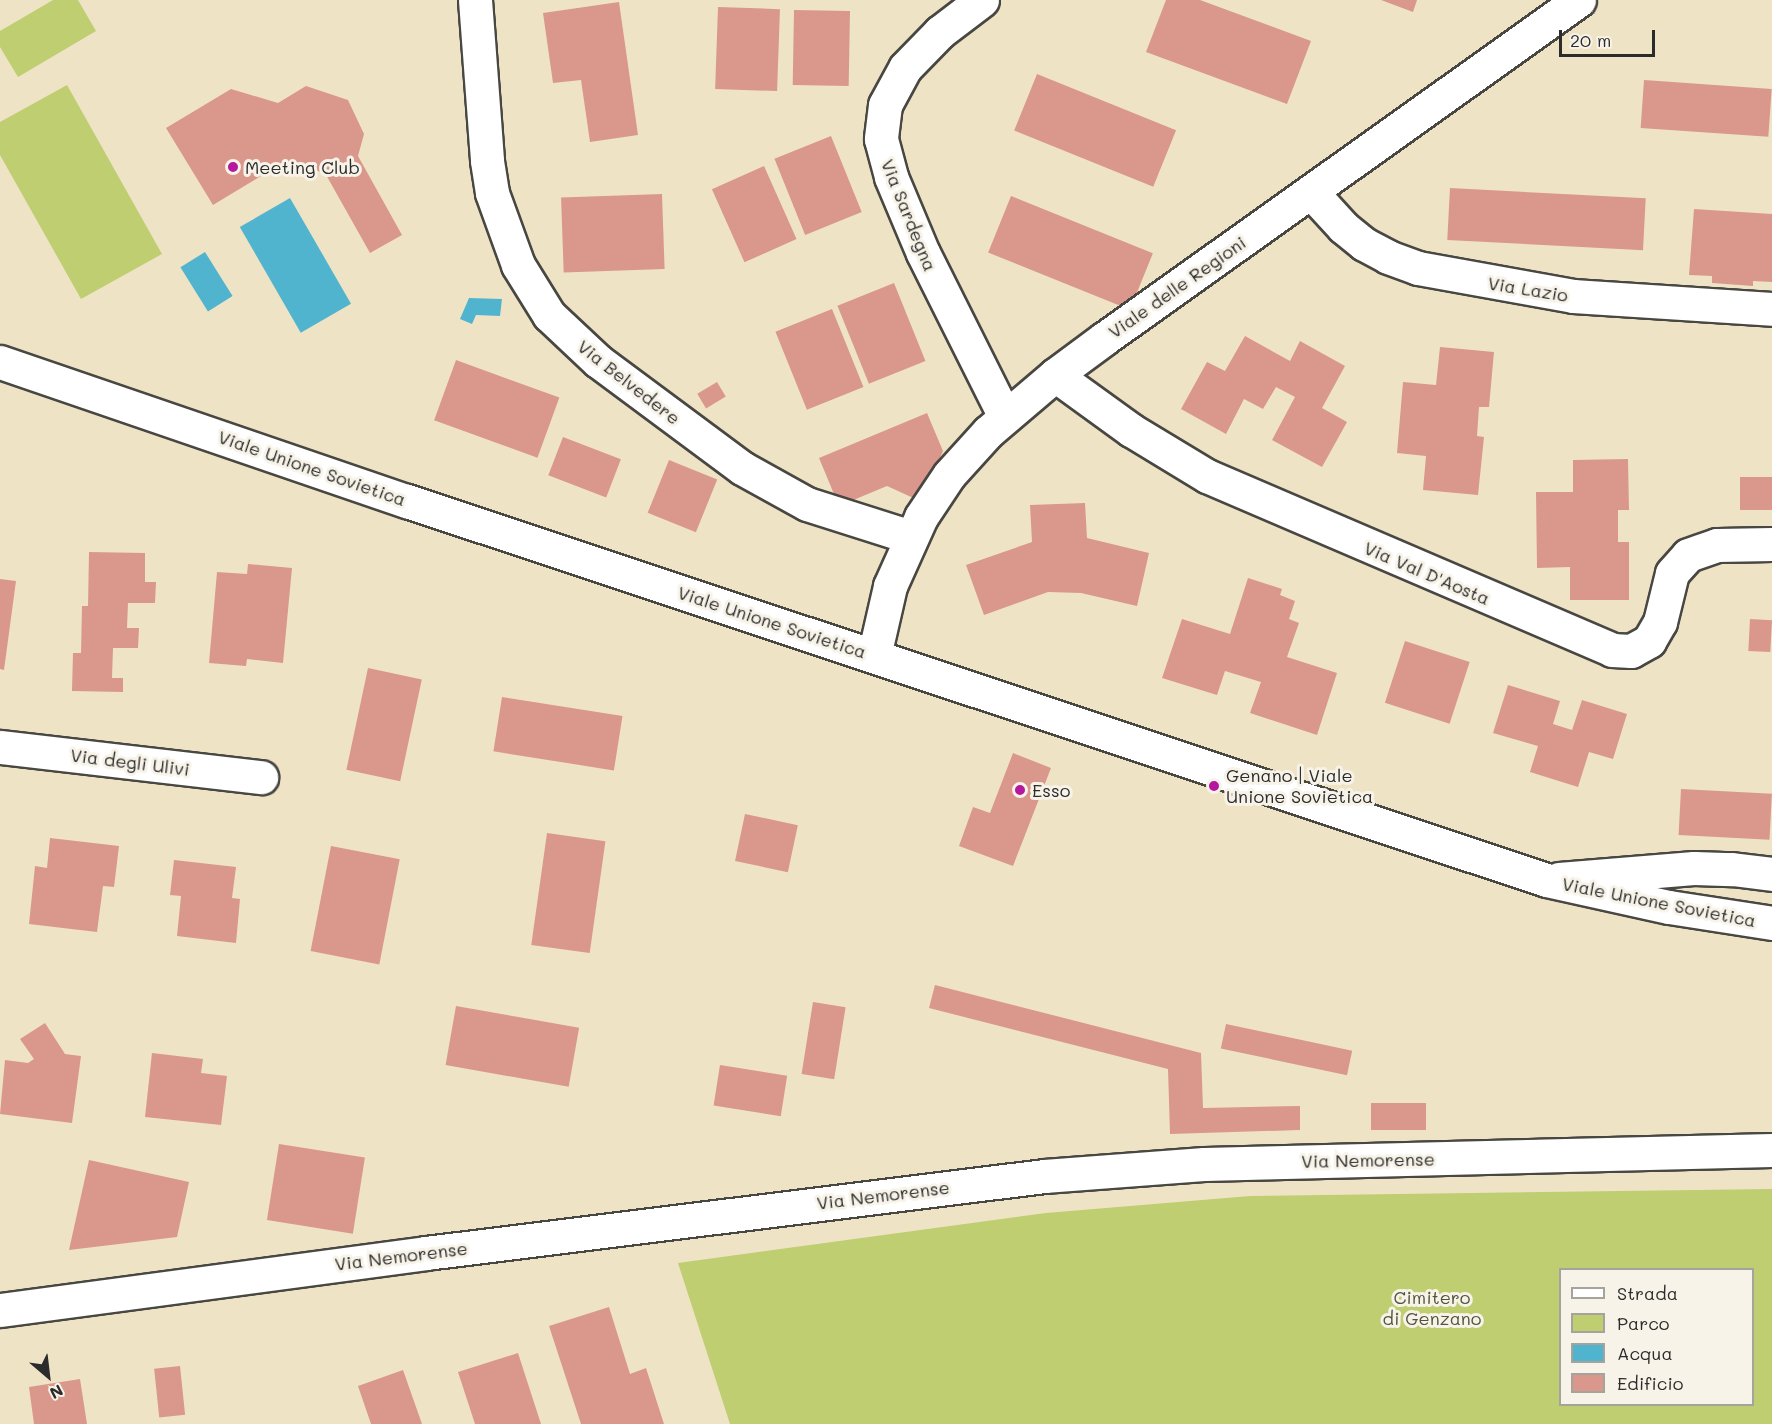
<!DOCTYPE html>
<style>
body{margin:0}
#map{position:relative;width:1772px;height:1424px;overflow:hidden;background:#efe3c6;font-family:Mali,sans-serif}
div>[style]{position:absolute}
.green>*{inset:0;background:#bece71}
.water>*{inset:0;background:#51b4cf;transform-origin:0 0}
.building>*{inset:0;background:#d9988b;transform-origin:0 0}
.roads{filter:drop-shadow(2px 0 #484742) drop-shadow(-2px 0 #484742) drop-shadow(0 2px #484742) drop-shadow(0 -2px #484742)}
.minor>*{height:33px;margin:-16.5px;padding:0 16.5px;transform-origin:16.5px;border-radius:16.5px;background:#fff}
.secondary>*{height:33px;margin:-16.5px;padding:0 16.5px;transform-origin:16.5px;border-radius:16.5px;background:#fff}
.primary>*{height:33px;margin:-16.5px;padding:0 16.5px;transform-origin:16.5px;border-radius:16.5px;background:#fff}
.dots>*{width:16px;height:16px;translate:-50% -50%;box-sizing:border-box;border:3px solid #f7f3e8;border-radius:50%}
span{translate:-50% -50%;white-space:nowrap;text-align:center;line-height:1.15;-webkit-text-stroke:6px #f7f3e8;paint-order:stroke}
.poi-label{font-size:18px;color:#2b2b2b}
.left{translate:0 -50%;text-align:left}
.street-label{font-size:18px;color:#2b2b2b}
.park-label{font-size:18px;color:#50543c}
.legend{position:absolute;left:1559px;top:1268px;width:195px;height:138px;box-sizing:border-box;background:#f7f3e8;border:2px solid #a5a39c;margin:0;padding:8px 10px;list-style:none;font-size:18px;color:#2b2b2b}
.legend li{display:flex;align-items:center;gap:12px;height:30px}
.legend b{width:30px;border:2px solid #a5a39c}
.north{position:absolute;left:18px;top:1346px;width:60px;height:60px;-webkit-text-stroke:4px #f7f3e8;paint-order:stroke;rotate:152deg;font-size:16px;font-weight:700;line-height:24px;text-align:center;color:#2b2b2b}
.north::after{content:'';display:block;margin:auto;width:21px;height:27px;background:#2b2b2b;clip-path:polygon(50% 0,100% 100%,50% 72%,0 100%)}
.scale{position:absolute;left:1559px;top:30px;width:96px;height:27px;box-sizing:border-box;border:3px solid #2b2b2b;border-top:0;padding-left:8px;font-size:18px;line-height:21px;white-space:nowrap;color:#2b2b2b;-webkit-text-stroke:4px #f7f3e8;paint-order:stroke}
</style>
<div id="map">
<div class="green">
<i style="clip-path:polygon(53px 0,78px 0,96px 31px,18px 77px,0 47px,0 31px)"></i>
<i style="clip-path:polygon(67px 85px,162px 254px,81px 299px,0 155px,0 122px)"></i>
<i style="clip-path:polygon(evenodd,1772px 1189px,1772px 1424px,730px 1424px,678px 1263px,1046px 1213px,1250px 1196px,1772px 1189px,1560px 1270px,1752px 1270px,1752px 1404px,1560px 1404px,1560px 1270px)"></i>
</div>
<div class="water">
<i style="left:290px;top:198px;width:122px;height:58px;rotate:60deg"></i>
<i style="left:205px;top:252px;width:52px;height:29px;rotate:58deg"></i>
<i style="clip-path:polygon(469px 298px,502px 299px,500px 316px,476px 315px,472px 324px,460px 319px)"></i>
</div>
<div class="building">
<i style="clip-path:polygon(1166px 0,1200px 0,1311px 41px,1287px 104px,1146px 52px)"></i>
<i style="clip-path:polygon(1381px 0,1417px 0,1413px 12px)"></i>
<i style="clip-path:polygon(619px 2px,638px 135px,590px 142px,581px 80px,553px 83px,543px 13px)"></i>
<i style="left:718px;top:7px;width:62px;height:82px;rotate:2deg"></i>
<i style="left:794px;top:10px;width:56px;height:75px;rotate:1deg"></i>
<i style="left:1037px;top:74px;width:150px;height:61px;rotate:22deg"></i>
<i style="left:1644px;top:80px;width:128px;height:48px;rotate:4deg"></i>
<i style="clip-path:polygon(306px 86px,348px 100px,364px 134px,358px 156px,402px 235px,370px 253px,325px 173px,284px 162px,213px 205px,166px 128px,231px 89px,278px 103px)"></i>
<i style="left:831px;top:136px;width:82px;height:61px;rotate:68deg"></i>
<i style="left:764px;top:166px;width:80px;height:57px;rotate:66deg"></i>
<i style="left:1450px;top:188px;width:196px;height:52px;rotate:3deg"></i>
<i style="left:662px;top:194px;width:75px;height:101px;rotate:88deg"></i>
<i style="left:1011px;top:196px;width:153px;height:61px;rotate:22deg"></i>
<i style="clip-path:polygon(1694px 209px,1772px 214px,1772px 282px,1753px 281px,1753px 286px,1712px 283px,1712px 276px,1689px 275px)"></i>
<i style="left:894px;top:283px;width:84px;height:61px;rotate:68deg"></i>
<i style="left:832px;top:309px;width:84px;height:61px;rotate:68deg"></i>
<i style="clip-path:polygon(1245px 336px,1290px 361px,1300px 341px,1345px 366px,1322px 408px,1347px 422px,1322px 467px,1272px 440px,1295px 397px,1276px 387px,1263px 409px,1244px 399px,1226px 434px,1181px 409px,1207px 362px,1225px 371px)"></i>
<i style="clip-path:polygon(1440px 347px,1494px 352px,1489px 407px,1479px 407px,1477px 436px,1484px 437px,1478px 495px,1423px 490px,1426px 456px,1397px 453px,1403px 382px,1436px 385px)"></i>
<i style="left:456px;top:360px;width:110px;height:64px;rotate:20deg"></i>
<i style="left:717px;top:382px;width:17px;height:23px;rotate:59deg"></i>
<i style="clip-path:polygon(927px 413px,943px 451px,920px 501px,887px 486px,839px 506px,819px 458px)"></i>
<i style="left:563px;top:437px;width:62px;height:41px;rotate:21deg"></i>
<i style="clip-path:polygon(1628px 459px,1629px 510px,1618px 510px,1618px 542px,1629px 542px,1629px 600px,1570px 600px,1570px 567px,1537px 568px,1536px 492px,1573px 492px,1573px 460px)"></i>
<i style="left:669px;top:460px;width:52px;height:57px;rotate:22deg"></i>
<i style="left:1772px;top:477px;width:33px;height:32px;rotate:90deg"></i>
<i style="clip-path:polygon(1085px 503px,1087px 538px,1149px 553px,1137px 606px,1081px 593px,1048px 592px,984px 615px,966px 565px,1032px 542px,1030px 505px)"></i>
<i style="clip-path:polygon(89px 552px,145px 553px,145px 582px,156px 582px,155px 603px,128px 603px,127px 628px,139px 628px,138px 648px,113px 648px,112px 678px,123px 678px,123px 692px,72px 691px,73px 653px,81px 653px,82px 606px,88px 606px)"></i>
<i style="clip-path:polygon(248px 564px,292px 568px,283px 663px,247px 659px,246px 666px,209px 663px,217px 572px,247px 574px)"></i>
<i style="clip-path:polygon(1248px 578px,1282px 589px,1280px 595px,1295px 601px,1289px 619px,1299px 623px,1287px 657px,1337px 673px,1317px 735px,1250px 713px,1261px 682px,1225px 671px,1217px 695px,1162px 678px,1182px 619px,1230px 634px)"></i>
<i style="clip-path:polygon(0 579px,16px 581px,4px 670px,0 669px)"></i>
<i style="left:1750px;top:619px;width:22px;height:32px;rotate:3deg"></i>
<i style="left:1405px;top:641px;width:68px;height:65px;rotate:18deg"></i>
<i style="left:368px;top:668px;width:55px;height:104px;rotate:12deg"></i>
<i style="clip-path:polygon(1508px 685px,1560px 701px,1553px 724px,1572px 730px,1582px 700px,1627px 714px,1613px 759px,1589px 752px,1578px 787px,1530px 772px,1538px 746px,1493px 733px)"></i>
<i style="left:502px;top:697px;width:122px;height:55px;rotate:9deg"></i>
<i style="clip-path:polygon(1013px 753px,1051px 768px,1013px 866px,959px 846px,973px 807px,990px 813px)"></i>
<i style="left:1681px;top:789px;width:91px;height:46px;rotate:3deg"></i>
<i style="left:745px;top:814px;width:54px;height:48px;rotate:12deg"></i>
<i style="left:547px;top:833px;width:59px;height:113px;rotate:8deg"></i>
<i style="clip-path:polygon(50px 838px,119px 846px,114px 887px,103px 886px,97px 932px,29px 924px,35px 866px,47px 868px)"></i>
<i style="left:331px;top:846px;width:70px;height:107px;rotate:11deg"></i>
<i style="clip-path:polygon(174px 860px,236px 867px,232px 898px,240px 899px,236px 943px,177px 936px,181px 896px,170px 895px)"></i>
<i style="clip-path:polygon(935px 985px,1201px 1053px,1203px 1108px,1300px 1106px,1300px 1130px,1170px 1134px,1168px 1069px,929px 1008px)"></i>
<i style="left:813px;top:1002px;width:33px;height:73px;rotate:9deg"></i>
<i style="left:456px;top:1006px;width:125px;height:60px;rotate:10deg"></i>
<i style="clip-path:polygon(45px 1023px,65px 1054px,81px 1056px,72px 1123px,0 1114px,5px 1060px,28px 1063px,34px 1059px,20px 1039px)"></i>
<i style="left:1226px;top:1024px;width:129px;height:25px;rotate:12deg"></i>
<i style="clip-path:polygon(152px 1053px,203px 1059px,201px 1073px,227px 1076px,221px 1125px,145px 1117px)"></i>
<i style="left:720px;top:1065px;width:68px;height:41px;rotate:9deg"></i>
<i style="left:1426px;top:1103px;width:27px;height:55px;rotate:90deg"></i>
<i style="left:279px;top:1144px;width:87px;height:77px;rotate:9deg"></i>
<i style="clip-path:polygon(89px 1160px,189px 1182px,177px 1237px,69px 1250px)"></i>
<i style="clip-path:polygon(609px 1307px,630px 1374px,646px 1368px,664px 1424px,581px 1424px,549px 1326px)"></i>
<i style="clip-path:polygon(518px 1353px,541px 1424px,475px 1424px,458px 1372px)"></i>
<i style="left:180px;top:1366px;width:49px;height:26px;rotate:84deg"></i>
<i style="clip-path:polygon(403px 1370px,422px 1424px,371px 1424px,358px 1386px)"></i>
<i style="clip-path:polygon(80px 1379px,87px 1424px,34px 1424px,29px 1387px)"></i>
</div>
<div class="roads">
<div class="minor">
<i style="left:475px;top:0;width:161px;rotate:85.7deg"></i>
<i style="left:487px;top:161px;width:32px;rotate:81deg"></i>
<i style="left:492px;top:193px;width:77px;rotate:70.1deg"></i>
<i style="left:518px;top:265px;width:59px;rotate:58.2deg"></i>
<i style="left:549px;top:315px;width:67px;rotate:43.2deg"></i>
<i style="left:598px;top:361px;width:179px;rotate:36.6deg"></i>
<i style="left:742px;top:468px;width:74px;rotate:29deg"></i>
<i style="left:807px;top:504px;width:109px;rotate:17.6deg"></i>
<i style="left:982px;top:0;width:53px;rotate:142.7deg"></i>
<i style="left:940px;top:32px;width:50px;rotate:134.2deg"></i>
<i style="left:905px;top:68px;width:42px;rotate:118.4deg"></i>
<i style="left:885px;top:105px;width:34px;rotate:97deg"></i>
<i style="left:881px;top:139px;width:39px;rotate:75deg"></i>
<i style="left:891px;top:177px;width:82px;rotate:67.2deg"></i>
<i style="left:923px;top:253px;width:183px;rotate:63.4deg"></i>
<i style="left:1312px;top:193px;width:46px;rotate:47.6deg"></i>
<i style="left:1343px;top:227px;width:27px;rotate:39deg"></i>
<i style="left:1364px;top:244px;width:27px;rotate:28deg"></i>
<i style="left:1388px;top:257px;width:32px;rotate:20deg"></i>
<i style="left:1418px;top:268px;width:158px;rotate:10.2deg"></i>
<i style="left:1573px;top:296px;width:199px;rotate:3.7deg"></i>
<i style="left:1055px;top:375px;width:94px;rotate:35.9deg"></i>
<i style="left:1131px;top:430px;width:89px;rotate:31.2deg"></i>
<i style="left:1207px;top:476px;width:441px;rotate:23.2deg"></i>
<i style="left:1612px;top:650px;width:19px;rotate:3deg"></i>
<i style="left:1631px;top:651px;width:21px;rotate:-29deg"></i>
<i style="left:1649px;top:641px;width:22px;rotate:-60deg"></i>
<i style="left:1660px;top:622px;width:50px;rotate:-76.2deg"></i>
<i style="left:1672px;top:573px;width:24px;rotate:-48deg"></i>
<i style="left:1688px;top:555px;width:31px;rotate:-19deg"></i>
<i style="left:1717px;top:545px;width:55px;rotate:-1deg"></i>
<i style="left:874px;top:656px;width:72px;rotate:-77.1deg"></i>
<i style="left:890px;top:586px;width:76px;rotate:-65.8deg"></i>
<i style="left:921px;top:517px;width:50px;rotate:-56.3deg"></i>
<i style="left:949px;top:475px;width:58px;rotate:-47.8deg"></i>
<i style="left:988px;top:432px;width:88px;rotate:-40.4deg"></i>
<i style="left:1055px;top:375px;width:62px;rotate:-36.5deg"></i>
<i style="left:1105px;top:338px;width:582px;rotate:-35.49deg"></i>
<i style="left:0;top:747px;width:263px;rotate:6.6deg"></i>
<i style="left:1559px;top:879px;width:135px;rotate:-4.7deg"></i>
<i style="left:1694px;top:868px;width:38px;rotate:2deg"></i>
<i style="left:1732px;top:869px;width:40px;rotate:7.1deg"></i>
</div>
<div class="secondary">
<i style="left:0;top:1310px;width:430px;rotate:-7.6deg"></i>
<i style="left:426px;top:1253px;width:623px;rotate:-7.1deg"></i>
<i style="left:1044px;top:1176px;width:160px;rotate:-4.3deg"></i>
<i style="left:1204px;top:1164px;width:568px;rotate:-1.41deg"></i>
</div>
<div class="primary">
<i style="left:0;top:362px;width:430px;rotate:18.9deg"></i>
<i style="left:407px;top:501px;width:1200px;rotate:18.4deg"></i>
<i style="left:1546px;top:880px;width:126px;rotate:12.4deg"></i>
<i style="left:1669px;top:907px;width:104px;rotate:8.8deg"></i>
</div>
</div>
<div class="dots">
<i style="left:233px;top:167px;background:#b5179e"></i>
<i style="left:1214px;top:786px;background:#b5179e"></i>
<i style="left:1020px;top:790px;background:#b5179e"></i>
</div>
<div class="poi-label">
<span class="left" style="left:245px;top:167px">Meeting Club</span>
<span class="left" style="left:1226px;top:786px">Genano | Viale<br>Unione Sovietica</span>
<span class="left" style="left:1032px;top:790px">Esso</span>
</div>
<div class="street-label">
<span style="left:909px;top:215px;rotate:68deg">Via Sardegna</span>
<span style="left:1177px;top:287px;rotate:-35deg">Viale delle Regioni</span>
<span style="left:1528px;top:289px;rotate:9deg">Via Lazio</span>
<span style="left:629px;top:382px;rotate:38deg">Via Belvedere</span>
<span style="left:312px;top:468px;rotate:19deg">Viale Unione Sovietica</span>
<span style="left:1427px;top:573px;rotate:23deg">Via Val D'Aosta</span>
<span style="left:772px;top:622px;rotate:18deg">Viale Unione Sovietica</span>
<span style="left:130px;top:762px;rotate:7deg">Via degli Ulivi</span>
<span style="left:1659px;top:902px;rotate:11deg">Viale Unione Sovietica</span>
<span style="left:1368px;top:1160px;rotate:-1deg">Via Nemorense</span>
<span style="left:883px;top:1195px;rotate:-7deg">Via Nemorense</span>
<span style="left:401px;top:1256px;rotate:-7deg">Via Nemorense</span>
</div>
<div class="park-label">
<span style="left:1432px;top:1308px">Cimitero<br>di Genzano</span>
</div>
<ul class="legend">
<li><b style="height:8px;background:#fff"></b>Strada</li>
<li><b style="height:16px;background:#bece71"></b>Parco</li>
<li><b style="height:16px;background:#51b4cf"></b>Acqua</li>
<li><b style="height:16px;background:#d9988b"></b>Edificio</li>
</ul>
<div class="north">N</div>
<div class="scale">20 m</div>
</div>
